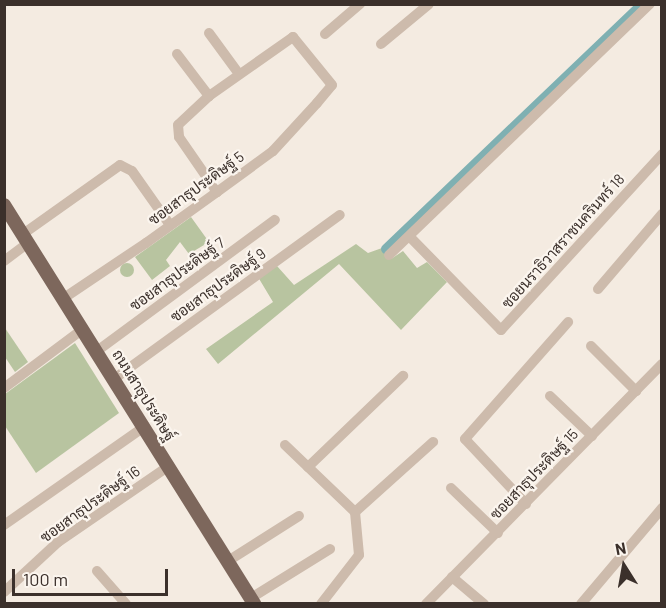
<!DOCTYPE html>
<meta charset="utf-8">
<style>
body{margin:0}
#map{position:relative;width:666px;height:608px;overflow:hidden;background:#f4ebe1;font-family:Barlow,Sarabun,sans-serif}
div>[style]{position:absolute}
.green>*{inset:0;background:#b8c4a0}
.round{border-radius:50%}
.canal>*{height:10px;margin:-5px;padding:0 5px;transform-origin:5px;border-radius:5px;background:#7fb0b2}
.minor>*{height:10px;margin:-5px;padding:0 5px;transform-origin:5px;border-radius:5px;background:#cdbbac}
.major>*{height:14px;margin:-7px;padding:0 7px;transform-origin:7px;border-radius:7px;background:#7d675c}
span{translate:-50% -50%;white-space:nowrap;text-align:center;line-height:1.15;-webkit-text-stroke:4.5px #fbf5ee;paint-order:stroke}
.street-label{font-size:15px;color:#3b302b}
.frame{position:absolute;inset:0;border:6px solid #3b302b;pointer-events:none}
.north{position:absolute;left:594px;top:536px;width:60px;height:60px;-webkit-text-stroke:4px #fbf5ee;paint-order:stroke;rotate:349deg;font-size:16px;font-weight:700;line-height:24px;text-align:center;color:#3b302b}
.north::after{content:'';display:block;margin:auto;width:21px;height:27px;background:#3b302b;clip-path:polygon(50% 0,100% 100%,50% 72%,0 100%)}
.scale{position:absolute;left:12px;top:569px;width:156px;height:27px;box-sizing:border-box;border:3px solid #3b302b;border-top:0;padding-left:8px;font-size:18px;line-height:21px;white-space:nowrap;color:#3b302b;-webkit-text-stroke:4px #fbf5ee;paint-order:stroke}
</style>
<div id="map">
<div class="green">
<i style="clip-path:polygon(191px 217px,209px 242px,189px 254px,180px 242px,166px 260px,170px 266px,152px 280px,135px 257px)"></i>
<i style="clip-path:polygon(356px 244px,368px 253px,382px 248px,391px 259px,403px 251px,417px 268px,427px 262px,447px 282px,401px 330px,339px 264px,218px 364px,206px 349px,273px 302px,258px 277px,277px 266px,294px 285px)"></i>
<i class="round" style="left:120px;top:263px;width:14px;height:14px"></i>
<i style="clip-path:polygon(5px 328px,28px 362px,15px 372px,5px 357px)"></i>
<i style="clip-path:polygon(75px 343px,119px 413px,36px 473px,5px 426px,5px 394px)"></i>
</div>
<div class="canal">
<i style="left:386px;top:249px;width:347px;rotate:-43.7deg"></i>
</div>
<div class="minor">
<i style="left:209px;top:33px;width:51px;rotate:53.8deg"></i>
<i style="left:325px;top:34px;width:46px;rotate:-40.6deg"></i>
<i style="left:381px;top:44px;width:62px;rotate:-39.8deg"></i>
<i style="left:177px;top:54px;width:53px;rotate:52.7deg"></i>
<i style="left:23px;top:234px;width:119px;rotate:-35.4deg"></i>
<i style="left:120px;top:165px;width:13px;rotate:27deg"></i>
<i style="left:132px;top:171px;width:66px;rotate:54.9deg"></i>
<i style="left:410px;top:237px;width:130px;rotate:45.6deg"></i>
<i style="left:501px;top:330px;width:239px;rotate:-47.5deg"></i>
<i style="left:389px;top:255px;width:362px;rotate:-43.9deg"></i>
<i style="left:4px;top:261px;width:30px;rotate:-37deg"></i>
<i style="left:598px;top:289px;width:99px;rotate:-49.5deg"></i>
<i style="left:64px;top:298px;width:99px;rotate:-33.9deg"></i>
<i style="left:146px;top:243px;width:87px;rotate:-35.7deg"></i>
<i style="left:217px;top:192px;width:69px;rotate:-36.2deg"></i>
<i style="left:273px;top:151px;width:65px;rotate:-47.5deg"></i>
<i style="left:317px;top:103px;width:23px;rotate:-50deg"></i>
<i style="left:332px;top:85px;width:62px;rotate:-129.1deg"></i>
<i style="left:293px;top:37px;width:103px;rotate:144.9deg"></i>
<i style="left:209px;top:96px;width:42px;rotate:136.9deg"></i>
<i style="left:178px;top:125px;width:12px;rotate:85deg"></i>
<i style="left:179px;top:137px;width:67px;rotate:55.4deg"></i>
<i style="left:591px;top:346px;width:64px;rotate:45deg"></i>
<i style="left:97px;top:351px;width:221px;rotate:-36.4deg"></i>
<i style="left:114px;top:379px;width:279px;rotate:-36deg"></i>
<i style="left:4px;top:388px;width:99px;rotate:-36.8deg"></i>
<i style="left:550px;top:396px;width:58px;rotate:43.6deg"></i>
<i style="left:285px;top:445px;width:97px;rotate:43.7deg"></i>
<i style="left:355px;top:512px;width:105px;rotate:-41.9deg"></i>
<i style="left:308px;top:467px;width:132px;rotate:-43.8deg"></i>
<i style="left:451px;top:488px;width:65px;rotate:43.8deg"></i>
<i style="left:526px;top:504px;width:89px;rotate:-133.2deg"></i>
<i style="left:465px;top:439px;width:156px;rotate:-48.6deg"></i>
<i style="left:4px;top:525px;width:171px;rotate:-35deg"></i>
<i style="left:228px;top:561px;width:84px;rotate:-32.4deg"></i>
<i style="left:97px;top:571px;width:44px;rotate:48.7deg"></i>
<i style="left:452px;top:577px;width:42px;rotate:40.2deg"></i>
<i style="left:4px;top:592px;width:74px;rotate:-42.8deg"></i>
<i style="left:58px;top:542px;width:135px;rotate:-34.4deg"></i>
<i style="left:251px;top:598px;width:93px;rotate:-31.8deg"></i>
<i style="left:321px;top:604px;width:62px;rotate:-52.2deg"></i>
<i style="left:359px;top:555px;width:43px;rotate:-95.3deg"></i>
<i style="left:426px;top:604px;width:337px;rotate:-45.5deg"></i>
<i style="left:581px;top:604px;width:126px;rotate:-49.8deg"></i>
</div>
<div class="major">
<i style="left:4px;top:205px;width:471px;rotate:57.9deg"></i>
</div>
<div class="street-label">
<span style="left:196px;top:188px;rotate:-36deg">ซอยสาธุประดิษฐ์ 5</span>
<span style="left:563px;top:241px;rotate:-48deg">ซอยนราธิวาสราชนครินทร์ 18</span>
<span style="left:177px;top:274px;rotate:-36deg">ซอยสาธุประดิษฐ์ 7</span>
<span style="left:218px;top:285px;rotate:-36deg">ซอยสาธุประดิษฐ์ 9</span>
<span style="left:144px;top:395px;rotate:58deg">ถนนสาธุประดิษฐ์</span>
<span style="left:534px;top:474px;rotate:-46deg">ซอยสาธุประดิษฐ์ 15</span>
<span style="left:90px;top:504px;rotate:-36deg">ซอยสาธุประดิษฐ์ 16</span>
</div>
<div class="frame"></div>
<div class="north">N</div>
<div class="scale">100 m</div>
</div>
